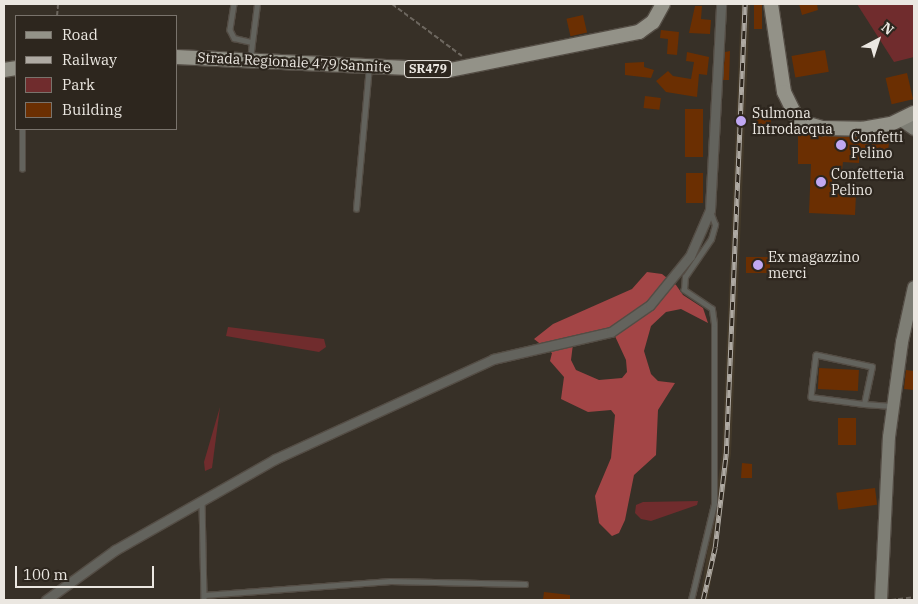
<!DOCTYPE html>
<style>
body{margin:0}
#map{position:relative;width:918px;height:604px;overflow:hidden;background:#373027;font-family:"IBM Plex Serif",serif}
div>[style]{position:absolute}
.built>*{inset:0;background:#43392a}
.green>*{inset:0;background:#702c2d}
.forest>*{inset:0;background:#a34546}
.building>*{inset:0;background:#6b2f02;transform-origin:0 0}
.path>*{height:2px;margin-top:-1px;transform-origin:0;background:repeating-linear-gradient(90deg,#6d675f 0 5px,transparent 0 7.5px)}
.roads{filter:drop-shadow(1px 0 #544d45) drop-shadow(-1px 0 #544d45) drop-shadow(0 1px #544d45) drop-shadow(0 -1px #544d45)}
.service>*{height:4.5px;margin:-2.25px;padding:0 2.25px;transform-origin:2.25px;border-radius:2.25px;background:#63635d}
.minor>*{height:9px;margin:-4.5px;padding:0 4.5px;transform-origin:4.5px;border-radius:4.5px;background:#63635d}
.secondary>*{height:12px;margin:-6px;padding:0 6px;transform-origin:6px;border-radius:6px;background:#7e7e75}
.primary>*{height:14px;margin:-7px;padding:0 7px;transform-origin:7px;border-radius:7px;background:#939288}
.rail>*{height:4.5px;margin-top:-2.25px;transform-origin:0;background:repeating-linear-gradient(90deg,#2d261e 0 8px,#afaaa3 0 16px);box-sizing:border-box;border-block:1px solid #afaaa3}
.dots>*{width:14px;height:14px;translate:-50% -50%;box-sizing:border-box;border:2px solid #2d261e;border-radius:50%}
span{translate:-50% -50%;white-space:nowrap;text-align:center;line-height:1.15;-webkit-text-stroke:4.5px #2d261e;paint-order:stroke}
.shield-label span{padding:1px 4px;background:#2d261e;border:1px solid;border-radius:4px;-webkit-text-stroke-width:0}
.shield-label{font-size:12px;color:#ebe7e1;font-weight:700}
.street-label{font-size:14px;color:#ebe7e1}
.poi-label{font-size:14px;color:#ebe7e1}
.left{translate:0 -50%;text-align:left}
.frame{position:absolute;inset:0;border:5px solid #ebe7e1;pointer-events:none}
.legend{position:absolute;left:15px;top:15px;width:162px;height:115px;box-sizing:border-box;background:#2d261e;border:1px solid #79736c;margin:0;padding:6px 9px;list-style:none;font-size:15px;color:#ebe7e1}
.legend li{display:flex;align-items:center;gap:10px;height:25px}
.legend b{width:25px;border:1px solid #79736c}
.north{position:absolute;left:853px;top:15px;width:50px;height:50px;-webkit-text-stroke:4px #2d261e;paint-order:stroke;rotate:40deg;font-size:14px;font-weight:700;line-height:20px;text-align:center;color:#ebe7e1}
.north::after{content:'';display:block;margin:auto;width:18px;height:22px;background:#ebe7e1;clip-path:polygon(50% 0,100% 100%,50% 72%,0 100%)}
.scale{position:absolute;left:15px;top:566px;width:139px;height:22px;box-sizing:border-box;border:2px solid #ebe7e1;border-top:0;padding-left:6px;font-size:15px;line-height:18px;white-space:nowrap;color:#ebe7e1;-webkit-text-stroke:4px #2d261e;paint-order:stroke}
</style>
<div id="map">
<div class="built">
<i style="clip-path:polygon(741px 4px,750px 4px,731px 454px,708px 600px,700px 600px,722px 454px)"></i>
</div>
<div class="green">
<i style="clip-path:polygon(857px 4px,914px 4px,914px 57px,894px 62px)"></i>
<i style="clip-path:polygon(228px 327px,324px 339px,326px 347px,319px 352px,226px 336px)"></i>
<i style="clip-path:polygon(220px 407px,212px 468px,205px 471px,204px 462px)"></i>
<i style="clip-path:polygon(698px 501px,697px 505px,651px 521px,641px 519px,635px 513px,636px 505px,643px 502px)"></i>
</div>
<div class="forest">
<i style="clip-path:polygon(evenodd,647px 272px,662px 274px,676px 285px,683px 295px,703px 308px,708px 323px,681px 309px,666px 312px,651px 326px,644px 351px,651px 374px,658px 381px,675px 383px,658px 410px,656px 455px,634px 475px,625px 520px,619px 533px,612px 536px,599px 523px,595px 496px,611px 458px,615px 415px,611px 410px,588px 412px,561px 399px,564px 377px,550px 361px,552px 353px,534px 339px,553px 324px,632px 289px,647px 272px,614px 334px,626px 360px,627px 372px,622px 378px,599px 380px,576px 370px,571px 360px,573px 344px,614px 334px)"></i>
</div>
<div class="building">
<i style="left:754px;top:4px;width:8px;height:25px"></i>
<i style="clip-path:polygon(799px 4px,817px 4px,818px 10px,802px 15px)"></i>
<i style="clip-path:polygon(695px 6px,702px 6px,701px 19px,711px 20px,710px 34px,689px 33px)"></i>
<i style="left:583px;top:15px;width:18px;height:17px;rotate:77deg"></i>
<i style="clip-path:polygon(661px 30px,679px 32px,677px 55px,667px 54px,668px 39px,660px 38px)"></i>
<i style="left:825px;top:50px;width:22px;height:34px;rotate:80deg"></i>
<i style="clip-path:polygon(730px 51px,729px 80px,723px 80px,725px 52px)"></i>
<i style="clip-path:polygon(687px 52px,709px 57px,707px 75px,699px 74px,697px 97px,666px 92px,656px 81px,668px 71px,673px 76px,691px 79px,694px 62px,686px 61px)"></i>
<i style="clip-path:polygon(644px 62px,644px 67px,654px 70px,651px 78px,625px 75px,625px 63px)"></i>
<i style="left:907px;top:73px;width:27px;height:22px;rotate:77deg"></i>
<i style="left:645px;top:96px;width:16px;height:12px;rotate:7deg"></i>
<i style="left:685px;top:109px;width:18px;height:48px"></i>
<i style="left:757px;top:110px;width:14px;height:20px"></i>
<i style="clip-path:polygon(798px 134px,889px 139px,888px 157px,859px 156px,859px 163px,843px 162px,842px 170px,833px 170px,831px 193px,856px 194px,855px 215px,809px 213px,811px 164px,798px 164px)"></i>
<i style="left:686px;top:173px;width:17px;height:30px"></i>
<i style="left:770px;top:257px;width:16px;height:24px;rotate:90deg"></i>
<i style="left:819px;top:368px;width:40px;height:21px;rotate:3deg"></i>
<i style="clip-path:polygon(906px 370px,914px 371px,914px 390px,904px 389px)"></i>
<i style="left:838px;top:418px;width:18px;height:27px"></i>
<i style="clip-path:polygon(742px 463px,752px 464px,752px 478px,741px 478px)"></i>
<i style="left:875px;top:488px;width:17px;height:39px;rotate:83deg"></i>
<i style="clip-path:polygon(544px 592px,570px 595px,570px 600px,543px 600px)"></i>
</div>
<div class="path">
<i style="left:392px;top:4px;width:87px;rotate:36.6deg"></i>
<i style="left:57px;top:16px;width:12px;rotate:-85deg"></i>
<i style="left:891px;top:600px;width:23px;rotate:-7deg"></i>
</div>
<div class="roads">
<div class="service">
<i style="left:234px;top:4px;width:26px;rotate:99deg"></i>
<i style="left:230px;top:30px;width:9px;rotate:63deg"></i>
<i style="left:234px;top:38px;width:18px;rotate:13deg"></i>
<i style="left:250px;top:59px;width:55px;rotate:-82.7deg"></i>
<i style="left:22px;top:169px;width:40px;rotate:-90deg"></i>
<i style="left:356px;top:209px;width:143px;rotate:-84.8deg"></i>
<i style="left:864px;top:404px;width:38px;rotate:-78deg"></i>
<i style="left:872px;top:367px;width:57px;rotate:-167.9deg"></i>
<i style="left:816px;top:355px;width:42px;rotate:96.8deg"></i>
<i style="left:811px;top:397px;width:53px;rotate:7.5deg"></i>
<i style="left:864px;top:404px;width:28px;rotate:4deg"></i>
<i style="left:202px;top:502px;width:98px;rotate:88.8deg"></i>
<i style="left:204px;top:595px;width:187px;rotate:-4.3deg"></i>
<i style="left:390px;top:581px;width:135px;rotate:1.3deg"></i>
<i style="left:691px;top:600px;width:99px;rotate:-76.5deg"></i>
<i style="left:714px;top:504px;width:180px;rotate:-90deg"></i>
<i style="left:714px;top:324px;width:15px;rotate:-98deg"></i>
<i style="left:712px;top:309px;width:34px;rotate:-146deg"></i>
<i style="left:684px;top:290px;width:13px;rotate:-86deg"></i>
<i style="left:685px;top:277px;width:46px;rotate:-55.6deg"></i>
<i style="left:711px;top:239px;width:15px;rotate:-74deg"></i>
<i style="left:715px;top:225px;width:15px;rotate:-110deg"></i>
</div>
<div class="minor">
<i style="left:46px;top:600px;width:85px;rotate:-35.9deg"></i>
<i style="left:115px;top:550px;width:184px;rotate:-29.6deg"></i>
<i style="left:275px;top:459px;width:240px;rotate:-24.6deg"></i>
<i style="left:493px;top:359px;width:121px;rotate:-12.9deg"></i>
<i style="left:611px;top:332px;width:47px;rotate:-34.7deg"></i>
<i style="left:650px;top:305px;width:63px;rotate:-50.8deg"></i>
<i style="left:690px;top:256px;width:50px;rotate:-66.5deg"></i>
<i style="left:710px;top:210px;width:206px;rotate:-86.9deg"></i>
</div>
<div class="secondary">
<i style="left:901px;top:120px;width:16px;rotate:35deg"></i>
<i style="left:881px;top:600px;width:163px;rotate:-87.2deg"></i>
<i style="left:889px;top:437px;width:96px;rotate:-82.2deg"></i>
<i style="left:902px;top:342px;width:56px;rotate:-77.7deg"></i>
</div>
<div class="primary">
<i style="left:771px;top:4px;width:89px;rotate:81.6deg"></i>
<i style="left:784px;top:92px;width:32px;rotate:64deg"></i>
<i style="left:798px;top:121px;width:26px;rotate:16deg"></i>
<i style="left:823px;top:128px;width:39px;rotate:1deg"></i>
<i style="left:862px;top:129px;width:29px;rotate:-10deg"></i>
<i style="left:891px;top:124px;width:25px;rotate:-26deg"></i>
<i style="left:176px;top:57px;width:274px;rotate:2.7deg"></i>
<i style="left:450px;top:70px;width:193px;rotate:-11.4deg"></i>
<i style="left:639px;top:32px;width:17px;rotate:-36deg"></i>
<i style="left:653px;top:22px;width:21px;rotate:-61deg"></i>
<i style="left:4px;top:70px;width:12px;rotate:-9deg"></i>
</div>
</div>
<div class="rail">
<i style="left:703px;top:600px;width:54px;rotate:-77.2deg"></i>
<i style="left:715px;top:547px;width:94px;rotate:-83.3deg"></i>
<i style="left:726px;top:454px;width:450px;rotate:-87.6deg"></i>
</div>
<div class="dots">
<i style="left:741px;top:121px;background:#c0a8f3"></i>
<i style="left:841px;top:145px;background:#c0a8f3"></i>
<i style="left:821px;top:182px;background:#c0a8f3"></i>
<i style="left:758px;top:265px;background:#c0a8f3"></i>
</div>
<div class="shield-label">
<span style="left:428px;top:69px">SR479</span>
</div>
<div class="street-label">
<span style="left:294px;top:62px;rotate:3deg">Strada Regionale 479 Sannite</span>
</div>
<div class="poi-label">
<span class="left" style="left:752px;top:121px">Sulmona<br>Introdacqua</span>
<span class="left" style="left:851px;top:145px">Confetti<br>Pelino</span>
<span class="left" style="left:831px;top:182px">Confetteria<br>Pelino</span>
<span class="left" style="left:768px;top:265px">Ex magazzino<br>merci</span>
</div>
<div class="frame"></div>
<ul class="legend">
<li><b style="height:6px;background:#939288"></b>Road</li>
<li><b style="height:6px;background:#afaaa3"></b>Railway</li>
<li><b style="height:14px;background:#702c2d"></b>Park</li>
<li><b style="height:14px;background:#6b2f02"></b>Building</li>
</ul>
<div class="north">N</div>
<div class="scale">100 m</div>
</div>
